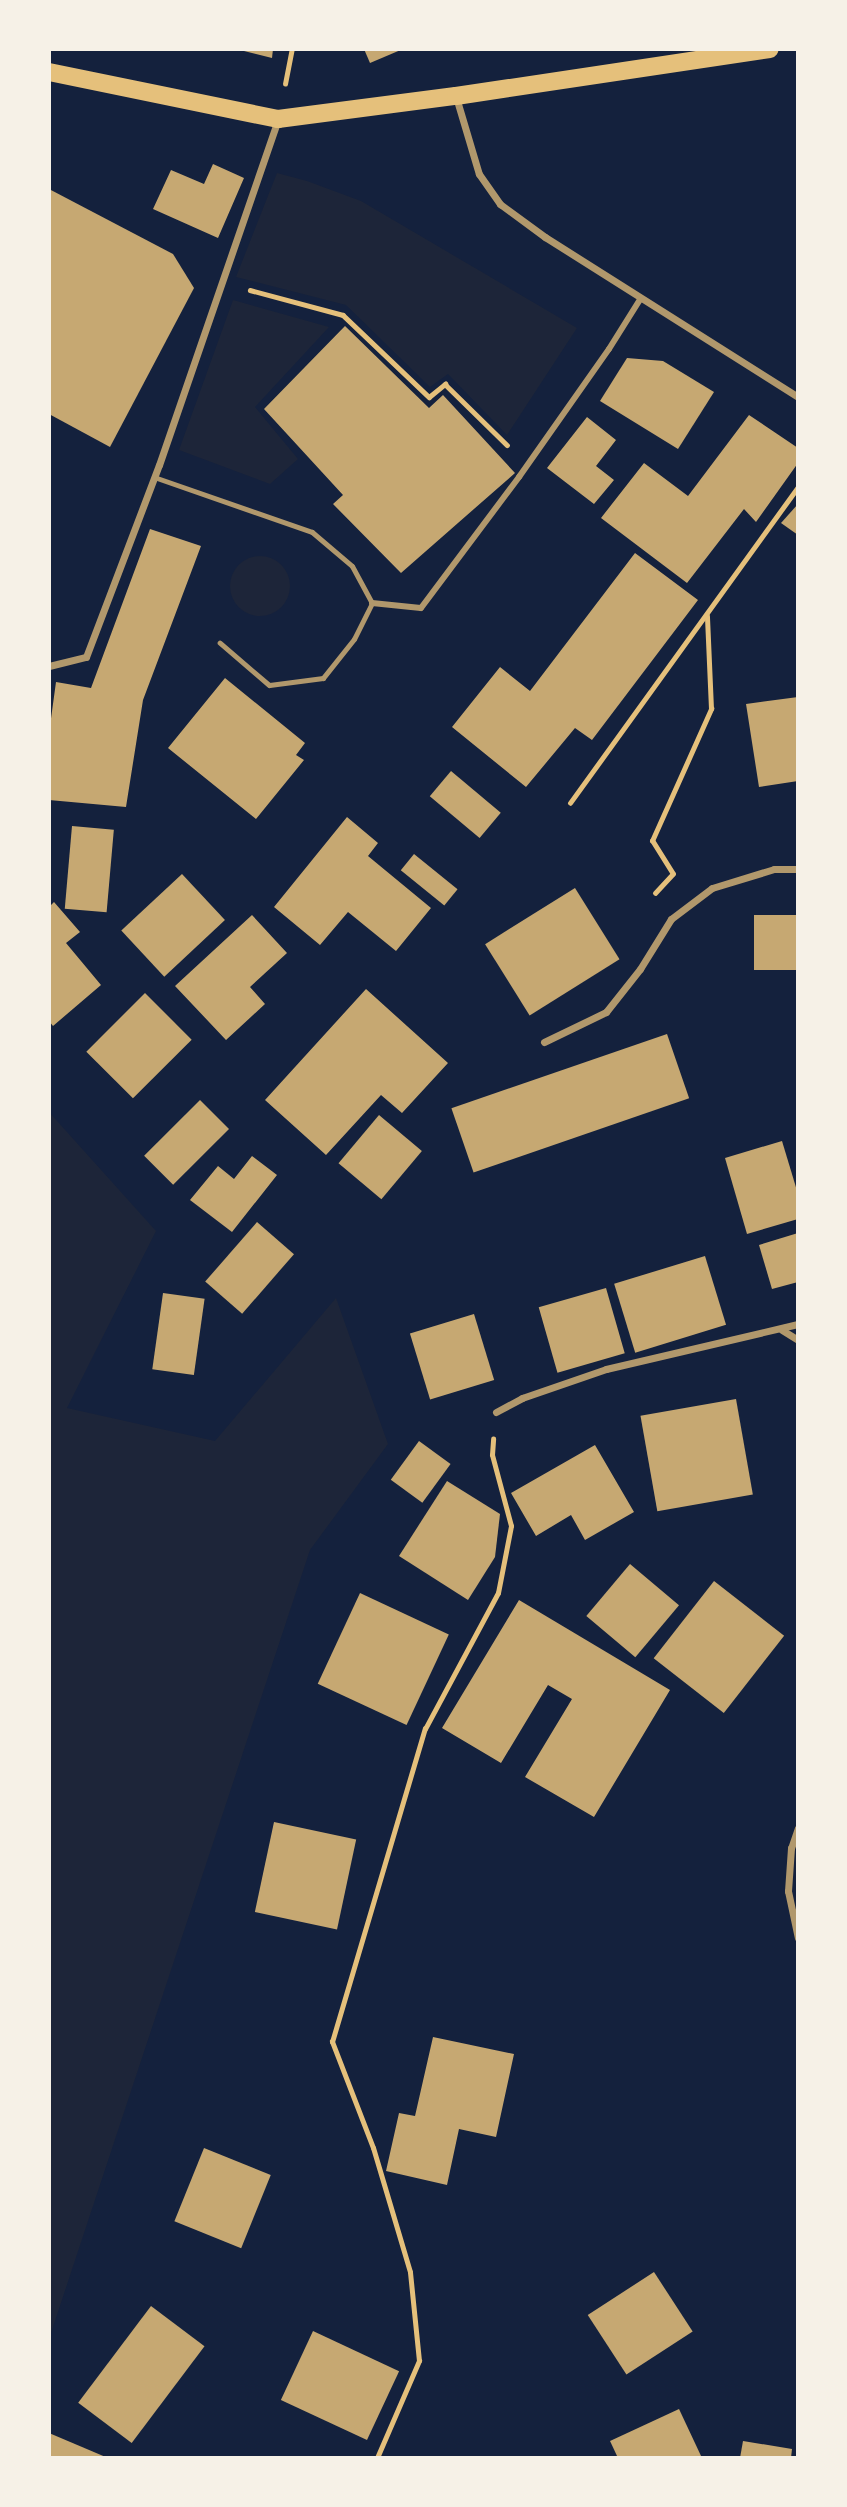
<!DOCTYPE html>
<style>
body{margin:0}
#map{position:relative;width:847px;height:2507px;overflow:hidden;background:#14213d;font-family:Mulish,sans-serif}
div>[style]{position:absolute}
.green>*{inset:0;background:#1d2539}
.round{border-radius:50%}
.building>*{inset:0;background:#c6a872;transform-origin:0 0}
.path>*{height:4.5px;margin:-2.25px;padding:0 2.25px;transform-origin:2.25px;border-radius:2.25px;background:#e5c07b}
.service>*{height:5px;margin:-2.5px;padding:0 2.5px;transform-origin:2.5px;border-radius:2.5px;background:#b1986c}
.pedestrian>*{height:6px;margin:-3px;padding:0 3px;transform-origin:3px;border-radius:3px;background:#b1986c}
.minor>*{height:7px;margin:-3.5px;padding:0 3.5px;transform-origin:3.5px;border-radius:3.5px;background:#b1986c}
.primary>*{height:18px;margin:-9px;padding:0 9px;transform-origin:9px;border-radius:9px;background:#e5c07b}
span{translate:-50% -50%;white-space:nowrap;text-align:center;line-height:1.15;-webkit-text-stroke:7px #f6f1e7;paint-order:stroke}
.frame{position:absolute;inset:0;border:51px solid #f6f1e7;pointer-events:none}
</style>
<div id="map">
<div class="green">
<i style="clip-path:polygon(277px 173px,307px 181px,361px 201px,577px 328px,507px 435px,448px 374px,430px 387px,346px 305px,236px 277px)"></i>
<i style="clip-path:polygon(233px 300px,329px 327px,255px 407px,298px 459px,270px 484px,179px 450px)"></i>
<i class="round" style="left:230px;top:556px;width:60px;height:60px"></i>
<i style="clip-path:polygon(49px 1112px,156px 1231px,67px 1408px,215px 1441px,336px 1298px,388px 1444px,310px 1550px,49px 2339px)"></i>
</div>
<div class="building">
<i style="clip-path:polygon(236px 49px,273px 49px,272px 58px)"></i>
<i style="clip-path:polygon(364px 49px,403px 49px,370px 63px)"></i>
<i style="clip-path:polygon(213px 164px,244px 178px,218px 238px,153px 209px,171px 170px,204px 184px)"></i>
<i style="clip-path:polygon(49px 189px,173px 254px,194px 288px,110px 447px,49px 414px)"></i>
<i style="clip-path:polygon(345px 326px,429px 408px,443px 395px,515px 473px,401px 573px,333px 504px,343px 495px,264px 409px)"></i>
<i style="clip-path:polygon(627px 358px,663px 361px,714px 392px,678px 449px,600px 401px)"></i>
<i style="clip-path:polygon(749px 415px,798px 448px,798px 463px,756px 522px,744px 509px,687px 583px,601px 518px,644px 463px,688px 496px)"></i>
<i style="clip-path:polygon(587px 417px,616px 440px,596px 466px,614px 480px,594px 504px,547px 468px)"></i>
<i style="clip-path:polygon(798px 504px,798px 535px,781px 523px)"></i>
<i style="clip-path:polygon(150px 529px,201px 546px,143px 700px,126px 807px,49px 800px,49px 733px,56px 682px,91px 688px)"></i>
<i style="clip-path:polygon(635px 553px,698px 600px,592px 740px,575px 728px,526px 787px,452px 727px,500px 667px,530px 691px)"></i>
<i style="clip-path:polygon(225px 678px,305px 743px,296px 755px,304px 760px,256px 819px,168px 748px)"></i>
<i style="clip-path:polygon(798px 697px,798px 781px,759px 787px,746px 704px)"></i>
<i style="left:451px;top:771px;width:65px;height:33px;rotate:40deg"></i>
<i style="clip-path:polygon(347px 817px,378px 843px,368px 856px,431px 908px,396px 951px,348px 912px,320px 945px,274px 907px)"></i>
<i style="left:72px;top:826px;width:42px;height:83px;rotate:5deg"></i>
<i style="left:414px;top:854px;width:56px;height:21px;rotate:39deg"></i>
<i style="left:182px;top:874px;width:63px;height:83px;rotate:47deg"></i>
<i style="left:575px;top:888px;width:84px;height:106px;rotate:58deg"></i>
<i style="clip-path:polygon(54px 902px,80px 932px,66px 943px,101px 985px,53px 1026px,49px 1021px,49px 907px)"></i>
<i style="clip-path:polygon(252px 915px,287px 953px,250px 987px,265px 1004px,226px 1040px,175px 986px)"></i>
<i style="left:798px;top:915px;width:55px;height:44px;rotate:90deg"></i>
<i style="clip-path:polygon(366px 989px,448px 1063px,402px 1113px,381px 1095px,326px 1155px,265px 1100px)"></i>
<i style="left:145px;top:993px;width:66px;height:83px;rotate:45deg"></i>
<i style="left:667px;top:1034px;width:68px;height:228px;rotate:71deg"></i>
<i style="left:200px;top:1100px;width:41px;height:79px;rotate:45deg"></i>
<i style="left:379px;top:1115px;width:56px;height:63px;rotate:40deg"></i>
<i style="clip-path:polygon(782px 1141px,798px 1194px,798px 1219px,747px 1234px,725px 1158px)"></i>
<i style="clip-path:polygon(252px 1156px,277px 1175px,232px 1232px,190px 1200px,218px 1166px,234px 1179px)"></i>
<i style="left:257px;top:1222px;width:49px;height:79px;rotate:41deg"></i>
<i style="clip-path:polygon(798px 1233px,798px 1282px,772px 1289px,759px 1245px)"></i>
<i style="left:705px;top:1256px;width:72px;height:95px;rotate:73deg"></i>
<i style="left:606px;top:1288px;width:68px;height:70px;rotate:74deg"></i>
<i style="left:163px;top:1293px;width:42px;height:77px;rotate:8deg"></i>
<i style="left:474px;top:1314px;width:69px;height:67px;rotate:73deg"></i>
<i style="left:736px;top:1399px;width:97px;height:97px;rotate:80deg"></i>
<i style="left:419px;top:1441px;width:39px;height:48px;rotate:36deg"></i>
<i style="clip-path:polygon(595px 1445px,634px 1512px,585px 1540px,571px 1515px,536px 1536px,511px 1493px)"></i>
<i style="clip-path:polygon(447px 1481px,500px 1514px,495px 1557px,468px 1600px,399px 1556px)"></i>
<i style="left:630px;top:1564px;width:64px;height:68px;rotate:40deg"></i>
<i style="left:714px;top:1581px;width:89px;height:98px;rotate:38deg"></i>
<i style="left:360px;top:1593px;width:98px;height:100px;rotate:25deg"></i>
<i style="clip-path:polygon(519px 1600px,670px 1690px,594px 1817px,525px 1777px,572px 1699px,548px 1685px,501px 1763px,442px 1728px)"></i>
<i style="left:274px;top:1822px;width:84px;height:92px;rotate:12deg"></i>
<i style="clip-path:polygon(433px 2037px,514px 2054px,496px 2137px,459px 2129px,447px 2185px,386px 2171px,399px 2113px,415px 2116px)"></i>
<i style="left:204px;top:2148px;width:72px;height:79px;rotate:22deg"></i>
<i style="left:654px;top:2272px;width:71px;height:79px;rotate:57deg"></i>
<i style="left:151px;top:2306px;width:67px;height:121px;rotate:37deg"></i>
<i style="left:313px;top:2331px;width:95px;height:76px;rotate:25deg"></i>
<i style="clip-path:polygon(679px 2409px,702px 2458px,618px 2458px,610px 2441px)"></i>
<i style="clip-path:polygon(49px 2433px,108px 2458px,49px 2458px)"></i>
<i style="clip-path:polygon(743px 2441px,792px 2449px,791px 2458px,740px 2458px)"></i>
</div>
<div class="path">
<i style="left:285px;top:84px;width:36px;rotate:-79deg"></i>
<i style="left:250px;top:290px;width:96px;rotate:15deg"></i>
<i style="left:343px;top:315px;width:119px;rotate:43.6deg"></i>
<i style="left:429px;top:397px;width:21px;rotate:-39deg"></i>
<i style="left:445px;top:384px;width:87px;rotate:44.5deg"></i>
<i style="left:570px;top:803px;width:390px;rotate:-54.2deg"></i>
<i style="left:655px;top:893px;width:26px;rotate:-47deg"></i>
<i style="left:673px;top:874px;width:39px;rotate:-122deg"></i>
<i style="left:652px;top:841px;width:145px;rotate:-65.9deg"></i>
<i style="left:711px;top:709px;width:93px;rotate:-92.5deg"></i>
<i style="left:377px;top:2458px;width:106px;rotate:-66.6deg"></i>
<i style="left:419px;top:2361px;width:89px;rotate:-95.8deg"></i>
<i style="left:410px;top:2272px;width:129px;rotate:-106.6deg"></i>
<i style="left:373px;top:2148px;width:114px;rotate:-111.1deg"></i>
<i style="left:332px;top:2042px;width:327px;rotate:-73.5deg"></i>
<i style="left:425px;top:1729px;width:154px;rotate:-61.8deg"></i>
<i style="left:498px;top:1593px;width:68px;rotate:-79deg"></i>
<i style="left:511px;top:1526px;width:73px;rotate:-105deg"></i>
<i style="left:492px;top:1455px;width:16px;rotate:-86deg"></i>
</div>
<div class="service">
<i style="left:154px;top:477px;width:167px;rotate:19.2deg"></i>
<i style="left:312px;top:532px;width:52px;rotate:40.4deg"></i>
<i style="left:352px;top:566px;width:42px;rotate:61.6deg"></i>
<i style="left:372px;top:603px;width:40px;rotate:116.6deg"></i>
<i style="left:354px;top:639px;width:50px;rotate:128.5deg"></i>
<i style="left:323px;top:678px;width:54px;rotate:172.6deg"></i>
<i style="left:269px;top:685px;width:65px;rotate:-139.4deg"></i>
</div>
<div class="pedestrian">
<i style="left:372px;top:603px;width:49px;rotate:5.8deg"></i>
<i style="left:421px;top:608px;width:164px;rotate:-53.2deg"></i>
<i style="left:519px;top:477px;width:156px;rotate:-54.9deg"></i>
<i style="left:609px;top:349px;width:60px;rotate:-57.9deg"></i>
</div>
<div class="minor">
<i style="left:456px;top:97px;width:80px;rotate:73.4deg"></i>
<i style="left:479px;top:174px;width:37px;rotate:55deg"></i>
<i style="left:500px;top:204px;width:56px;rotate:36.3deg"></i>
<i style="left:545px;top:237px;width:299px;rotate:32.3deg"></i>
<i style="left:49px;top:666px;width:38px;rotate:-14deg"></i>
<i style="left:86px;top:657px;width:205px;rotate:-69.2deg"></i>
<i style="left:159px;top:465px;width:365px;rotate:-71deg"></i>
<i style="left:544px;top:1042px;width:69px;rotate:-25.8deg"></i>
<i style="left:606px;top:1012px;width:55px;rotate:-51.7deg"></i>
<i style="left:640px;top:969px;width:59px;rotate:-58.2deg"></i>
<i style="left:671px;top:919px;width:51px;rotate:-37.1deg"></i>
<i style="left:712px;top:888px;width:65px;rotate:-17deg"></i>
<i style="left:774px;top:869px;width:24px"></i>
<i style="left:782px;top:1330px;width:19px;rotate:32deg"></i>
<i style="left:496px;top:1412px;width:30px;rotate:-28deg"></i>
<i style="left:522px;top:1398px;width:89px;rotate:-19deg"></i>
<i style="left:606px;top:1369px;width:197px;rotate:-13.2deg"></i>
<i style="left:798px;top:1828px;width:21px;rotate:109deg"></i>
<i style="left:791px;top:1848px;width:43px;rotate:94deg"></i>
<i style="left:788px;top:1891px;width:48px;rotate:78deg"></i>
</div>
<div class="primary">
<i style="left:49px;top:72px;width:234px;rotate:11.6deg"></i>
<i style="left:278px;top:119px;width:179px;rotate:-7.4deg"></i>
<i style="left:456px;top:96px;width:317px;rotate:-8.5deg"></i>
</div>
<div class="frame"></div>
</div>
